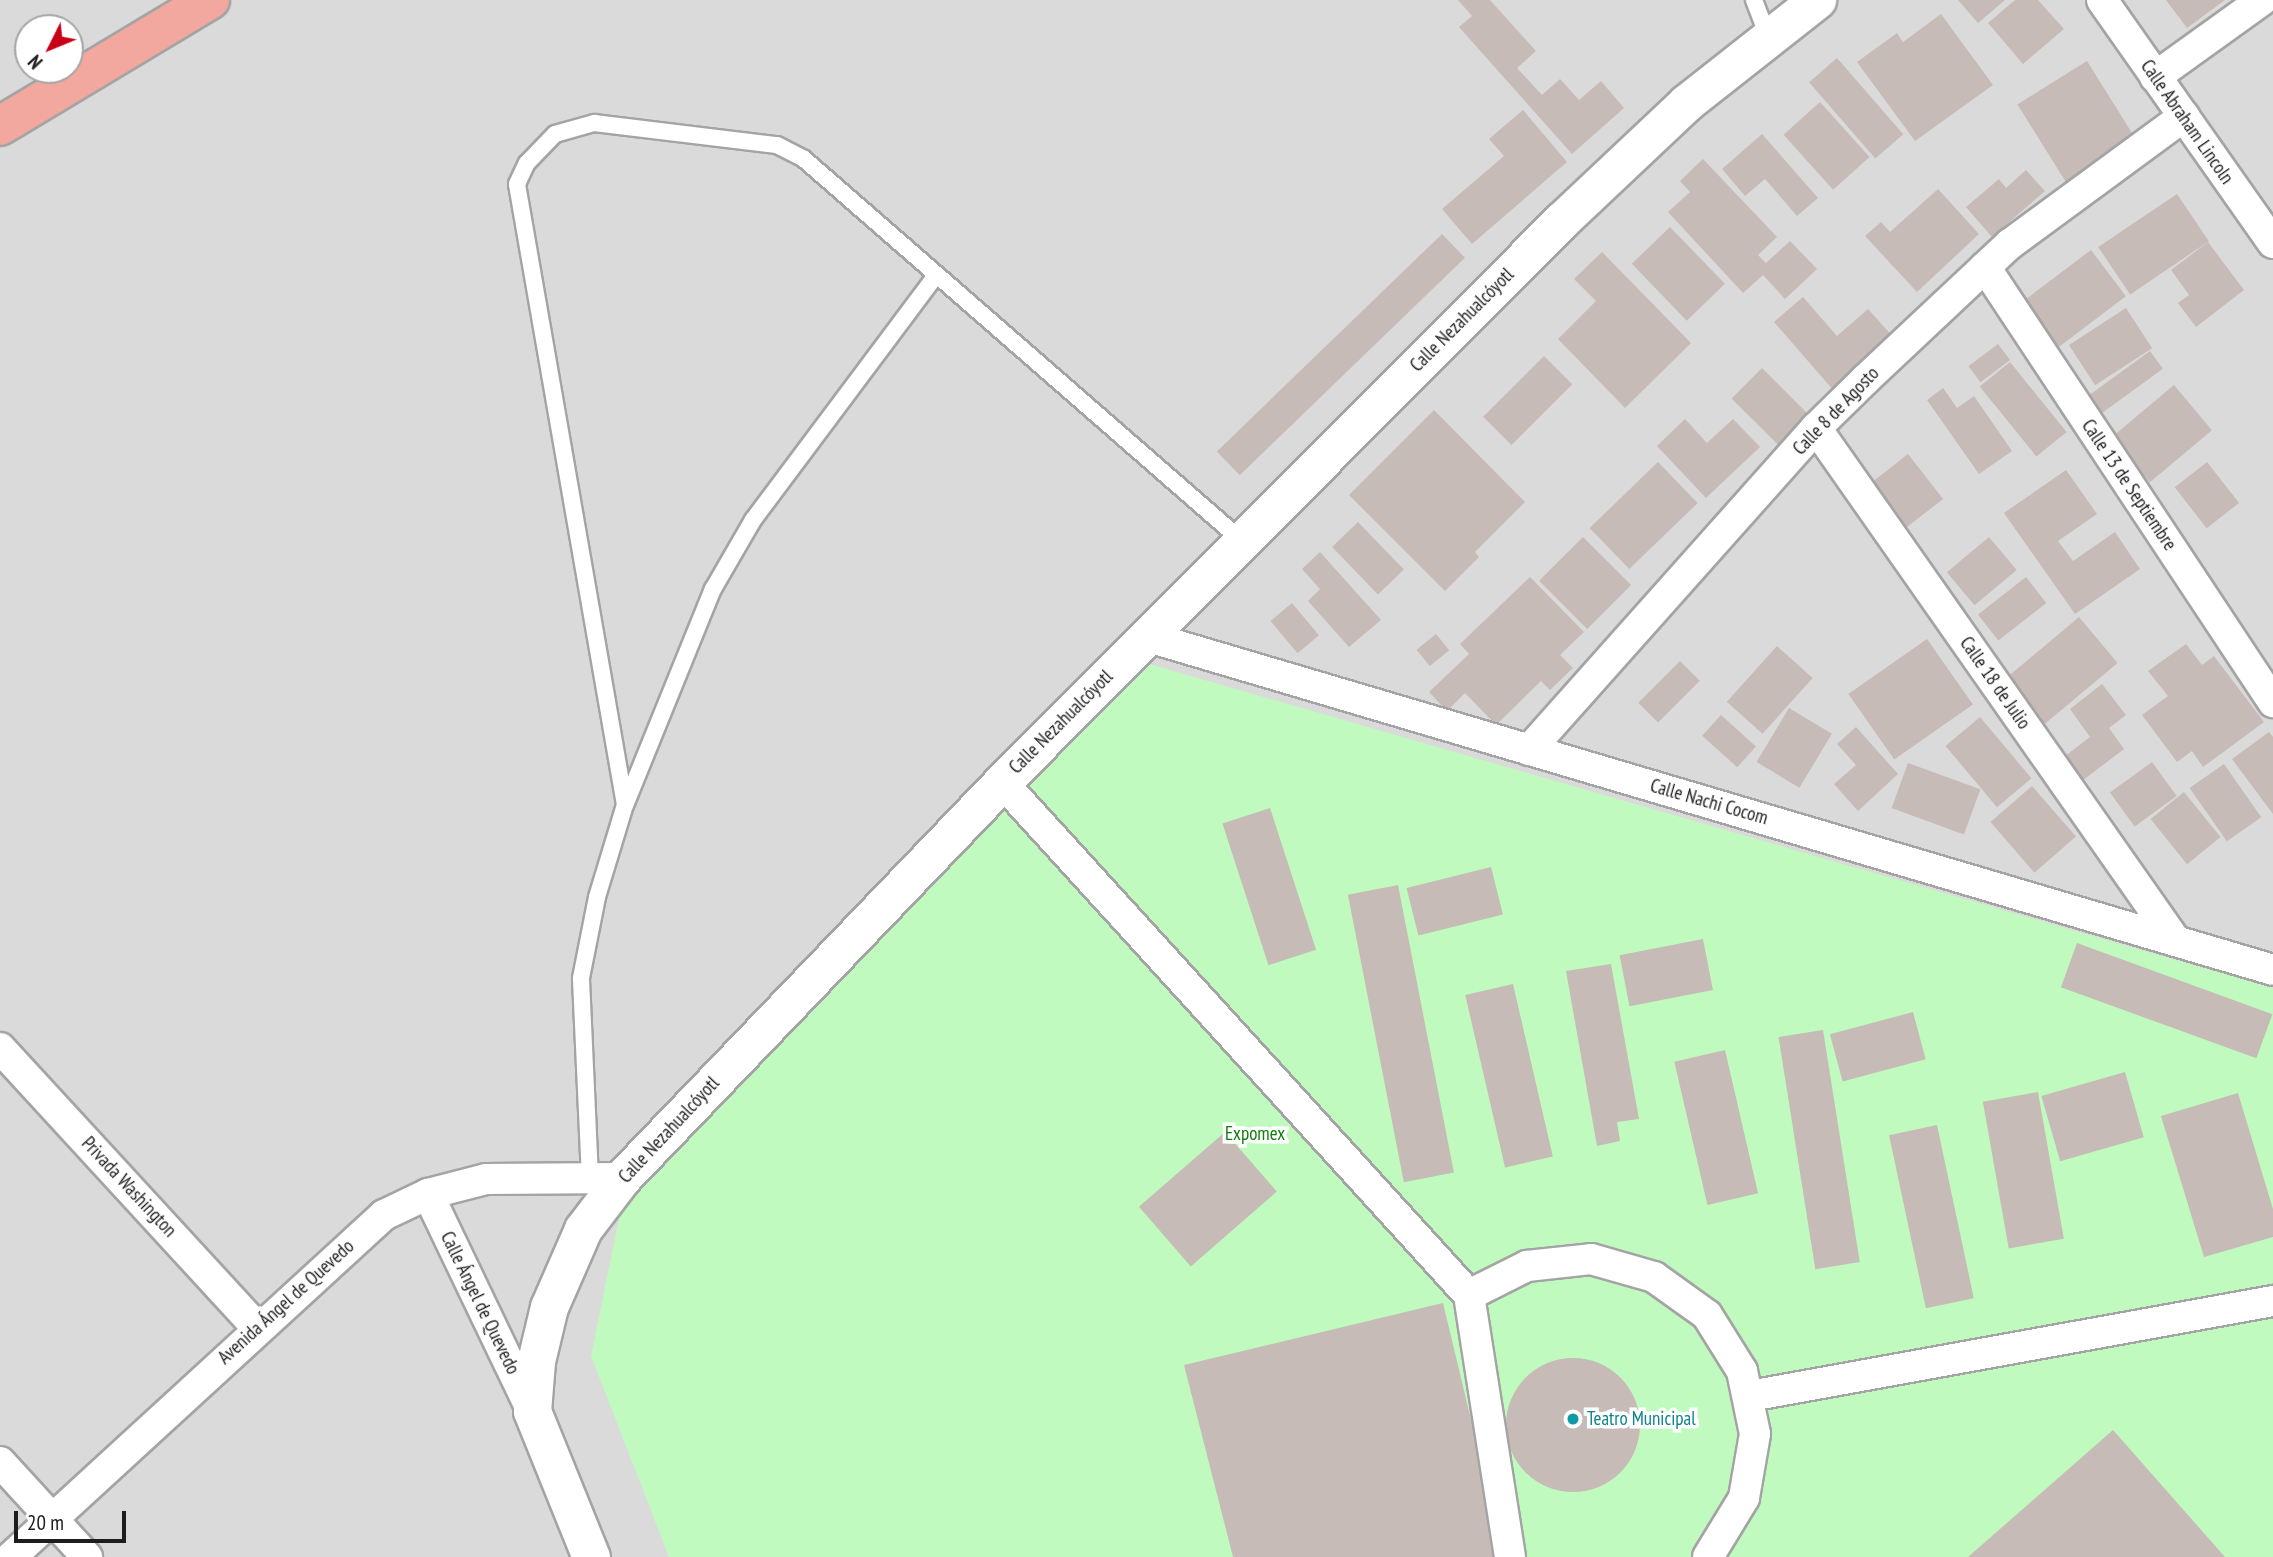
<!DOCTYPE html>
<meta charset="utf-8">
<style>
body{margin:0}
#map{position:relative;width:2273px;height:1557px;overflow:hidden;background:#eee9e2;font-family:"PT Sans Narrow",sans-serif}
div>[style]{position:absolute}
.residential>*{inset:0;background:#dbdada}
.park>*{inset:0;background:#c0fabe}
.building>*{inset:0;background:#c6bbb6;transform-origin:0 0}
.round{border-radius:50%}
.roads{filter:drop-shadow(2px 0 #a4a4a4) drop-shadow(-2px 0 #a4a4a4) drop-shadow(0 2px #a4a4a4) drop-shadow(0 -2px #a4a4a4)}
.service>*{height:16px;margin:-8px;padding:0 8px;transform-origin:8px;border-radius:8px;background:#fff}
.minor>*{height:30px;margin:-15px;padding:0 15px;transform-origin:15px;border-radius:15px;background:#fff}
.tertiary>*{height:37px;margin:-18.5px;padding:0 18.5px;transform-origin:18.5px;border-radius:18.5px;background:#fff}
.trunk>*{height:38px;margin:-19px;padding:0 19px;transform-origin:19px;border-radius:19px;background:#f2a79f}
.dots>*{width:19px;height:19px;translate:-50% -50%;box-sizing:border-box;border:4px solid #fff;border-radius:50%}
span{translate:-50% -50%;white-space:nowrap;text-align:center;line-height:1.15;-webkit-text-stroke:7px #fff;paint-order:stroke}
.street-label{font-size:19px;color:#1d1d1d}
.park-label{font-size:19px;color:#0d7c09}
.culture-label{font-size:19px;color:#0d838f}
.left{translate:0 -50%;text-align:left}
.north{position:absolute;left:14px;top:14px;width:70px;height:70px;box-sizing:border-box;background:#fff;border:2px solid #a5a5a5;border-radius:50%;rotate:227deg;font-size:19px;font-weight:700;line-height:28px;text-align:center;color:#1d1d1d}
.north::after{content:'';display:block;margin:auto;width:24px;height:32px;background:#ca0017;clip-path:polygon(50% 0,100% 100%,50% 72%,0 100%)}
.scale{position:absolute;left:14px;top:1511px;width:112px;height:32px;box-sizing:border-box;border:4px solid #1d1d1d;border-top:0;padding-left:9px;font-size:21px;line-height:24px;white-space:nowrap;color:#1d1d1d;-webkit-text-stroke:5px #fff;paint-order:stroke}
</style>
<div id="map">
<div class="residential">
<i style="clip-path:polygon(evenodd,0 0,2273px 0,2273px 1557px,0 1557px,0 0,28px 28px,70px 28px,70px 70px,28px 70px,28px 28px)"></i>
</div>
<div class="park">
<i style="clip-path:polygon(1125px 657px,2273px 988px,2273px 1557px,669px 1557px,591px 1356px,626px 1184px)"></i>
</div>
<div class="building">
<i style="clip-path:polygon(1458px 0,1490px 0,1536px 51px,1517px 68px,1542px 95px,1560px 79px,1579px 100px,1601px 81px,1624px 108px,1572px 154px,1459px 27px,1472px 16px)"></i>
<i style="clip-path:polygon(1958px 0,2005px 0,1978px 23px)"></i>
<i style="clip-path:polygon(2015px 0,2038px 0,2064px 29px,2023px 64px,1988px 23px)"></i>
<i style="clip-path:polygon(2166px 0,2225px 0,2187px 28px)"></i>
<i style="clip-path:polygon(1941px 14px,1993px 85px,1915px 141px,1857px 62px,1897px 33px,1903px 42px)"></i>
<i style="left:1837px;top:58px;width:101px;height:37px;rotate:49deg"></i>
<i style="left:2087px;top:61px;width:102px;height:82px;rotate:58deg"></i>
<i style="left:1820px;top:102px;width:74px;height:49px;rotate:48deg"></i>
<i style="clip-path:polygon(1523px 110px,1567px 162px,1472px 244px,1442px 209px,1504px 156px,1489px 139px)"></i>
<i style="clip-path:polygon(1762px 134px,1818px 198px,1797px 216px,1765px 179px,1745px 196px,1722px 169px)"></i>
<i style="clip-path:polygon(1703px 159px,1777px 237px,1758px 255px,1766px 263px,1790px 241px,1817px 269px,1785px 299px,1763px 275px,1743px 293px,1668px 212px,1690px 192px,1680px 181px)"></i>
<i style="clip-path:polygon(2026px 170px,2045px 191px,1992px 237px,1966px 207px,1999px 179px,2006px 188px)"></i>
<i style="clip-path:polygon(1938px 189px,1979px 234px,1917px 292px,1865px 236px,1881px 222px,1890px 232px)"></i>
<i style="left:2177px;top:194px;width:57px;height:95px;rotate:56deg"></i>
<i style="left:1670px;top:227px;width:79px;height:53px;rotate:46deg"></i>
<i style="left:1442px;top:234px;width:33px;height:313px;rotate:46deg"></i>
<i style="clip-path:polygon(2208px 242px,2244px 290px,2196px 327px,2178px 303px,2189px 295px,2171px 270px)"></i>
<i style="left:2091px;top:250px;width:58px;height:94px;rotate:53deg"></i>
<i style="clip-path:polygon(1602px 252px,1691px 343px,1625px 408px,1558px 339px,1596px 301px,1574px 279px)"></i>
<i style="clip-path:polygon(1803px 297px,1837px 336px,1868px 309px,1894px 338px,1834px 391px,1774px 322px)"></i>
<i style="left:2126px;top:308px;width:48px;height:68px;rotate:57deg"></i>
<i style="left:1998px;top:344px;width:20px;height:37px;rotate:53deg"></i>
<i style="left:2150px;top:351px;width:22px;height:83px;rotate:54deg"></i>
<i style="left:1544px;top:356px;width:40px;height:86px;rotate:45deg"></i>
<i style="left:2010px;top:362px;width:90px;height:39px;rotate:51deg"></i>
<i style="left:1762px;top:368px;width:66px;height:43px;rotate:45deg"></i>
<i style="left:2174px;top:385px;width:59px;height:81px;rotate:50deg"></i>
<i style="clip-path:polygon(1943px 388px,1957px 408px,1974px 396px,2012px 451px,1979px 474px,1927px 400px)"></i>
<i style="clip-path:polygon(1434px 410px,1525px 502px,1475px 552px,1479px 557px,1445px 591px,1349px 495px)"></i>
<i style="clip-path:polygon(1685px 419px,1707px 443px,1733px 419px,1760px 447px,1706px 498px,1657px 446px)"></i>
<i style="left:1908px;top:454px;width:57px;height:51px;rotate:52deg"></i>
<i style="left:1658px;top:462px;width:57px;height:95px;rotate:46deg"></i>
<i style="left:2207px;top:462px;width:52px;height:41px;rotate:52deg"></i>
<i style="clip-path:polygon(2066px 470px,2097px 514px,2058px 541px,2073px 561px,2115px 532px,2140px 569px,2075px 614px,2004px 513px)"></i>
<i style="left:1358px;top:522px;width:66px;height:36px;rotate:46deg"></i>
<i style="left:1583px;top:537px;width:68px;height:62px;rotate:45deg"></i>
<i style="left:1989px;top:537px;width:43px;height:55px;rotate:50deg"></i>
<i style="clip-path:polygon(1320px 552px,1381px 620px,1349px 647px,1308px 601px,1320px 589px,1302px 569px)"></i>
<i style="clip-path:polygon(1530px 577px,1584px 632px,1560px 655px,1573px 668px,1550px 690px,1541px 681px,1496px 725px,1465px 693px,1447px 711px,1429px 692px,1469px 654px,1460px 644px)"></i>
<i style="left:2026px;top:577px;width:33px;height:61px;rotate:52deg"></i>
<i style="left:1292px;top:603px;width:42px;height:28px;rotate:50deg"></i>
<i style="left:2079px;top:617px;width:60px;height:97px;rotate:50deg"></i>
<i style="left:1436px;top:634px;width:21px;height:25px;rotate:51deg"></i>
<i style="left:1927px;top:639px;width:80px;height:96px;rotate:55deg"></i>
<i style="clip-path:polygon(2186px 644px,2202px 665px,2214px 656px,2264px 722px,2203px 767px,2192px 751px,2177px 762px,2142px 715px,2168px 696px,2148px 671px)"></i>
<i style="left:1777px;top:646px;width:48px;height:75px;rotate:42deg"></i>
<i style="left:1680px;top:661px;width:28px;height:59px;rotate:45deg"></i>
<i style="clip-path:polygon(2102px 684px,2126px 715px,2109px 728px,2124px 749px,2078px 784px,2060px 760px,2090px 737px,2070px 709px)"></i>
<i style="left:1789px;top:708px;width:50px;height:63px;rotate:31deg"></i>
<i style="left:1721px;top:715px;width:47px;height:28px;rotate:42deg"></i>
<i style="left:1980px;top:717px;width:80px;height:45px;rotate:50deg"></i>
<i style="clip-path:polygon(1856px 727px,1898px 774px,1858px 811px,1834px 784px,1856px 765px,1837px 744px)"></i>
<i style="clip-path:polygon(2269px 732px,2273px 737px,2273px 814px,2232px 759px)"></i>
<i style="left:2152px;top:762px;width:42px;height:52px;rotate:54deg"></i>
<i style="left:1908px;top:763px;width:77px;height:48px;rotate:20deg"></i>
<i style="left:2224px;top:764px;width:65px;height:42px;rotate:55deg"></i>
<i style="left:2032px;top:786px;width:67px;height:55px;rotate:49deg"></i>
<i style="left:2184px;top:792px;width:58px;height:43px;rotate:51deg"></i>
<i style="left:1270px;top:808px;width:149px;height:50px;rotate:72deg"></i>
<i style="left:1491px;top:867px;width:49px;height:87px;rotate:76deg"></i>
<i style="left:1398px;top:885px;width:293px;height:51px;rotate:79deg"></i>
<i style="left:1703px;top:939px;width:52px;height:85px;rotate:79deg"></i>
<i style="left:2077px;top:943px;width:208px;height:47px;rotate:20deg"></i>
<i style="clip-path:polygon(1611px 964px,1639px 1119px,1617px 1122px,1620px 1141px,1597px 1146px,1566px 971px)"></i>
<i style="left:1513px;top:984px;width:177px;height:49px;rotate:77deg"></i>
<i style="left:1913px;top:1012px;width:49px;height:86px;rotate:75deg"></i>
<i style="left:1823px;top:1030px;width:235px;height:45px;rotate:81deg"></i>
<i style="left:1725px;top:1050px;width:147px;height:52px;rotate:77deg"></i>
<i style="left:2125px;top:1072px;width:68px;height:87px;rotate:74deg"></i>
<i style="left:2038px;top:1092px;width:149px;height:56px;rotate:80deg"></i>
<i style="clip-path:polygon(2238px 1093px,2273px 1209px,2273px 1237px,2204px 1257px,2161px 1116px)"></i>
<i style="left:1937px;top:1125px;width:177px;height:49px;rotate:78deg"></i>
<i style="left:1225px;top:1132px;width:79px;height:114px;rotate:49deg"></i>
<i style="clip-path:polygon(1443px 1303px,1504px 1557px,1233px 1557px,1184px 1365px)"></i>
<i class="round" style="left:1506px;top:1358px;width:134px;height:134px"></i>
<i style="clip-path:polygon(2113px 1430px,2225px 1557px,1968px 1557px)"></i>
</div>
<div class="roads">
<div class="service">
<i style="left:1754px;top:0;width:40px;rotate:69deg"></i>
<i style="left:626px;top:803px;width:231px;rotate:-67.9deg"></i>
<i style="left:713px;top:589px;width:80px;rotate:-59.9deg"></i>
<i style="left:753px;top:520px;width:306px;rotate:-53.2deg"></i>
<i style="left:590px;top:1178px;width:200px;rotate:-92.6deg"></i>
<i style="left:581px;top:978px;width:83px;rotate:-78.8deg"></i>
<i style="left:597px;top:897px;width:96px;rotate:-73.1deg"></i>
<i style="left:625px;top:805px;width:630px;rotate:-99.87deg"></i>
<i style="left:517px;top:184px;width:23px;rotate:-65deg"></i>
<i style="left:527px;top:163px;width:40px;rotate:-46deg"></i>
<i style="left:555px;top:134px;width:41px;rotate:-15.8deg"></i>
<i style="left:594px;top:123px;width:184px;rotate:6.9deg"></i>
<i style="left:777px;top:145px;width:30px;rotate:27deg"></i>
<i style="left:804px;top:159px;width:580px;rotate:41.08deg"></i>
</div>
<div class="minor">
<i style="left:2102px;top:0;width:297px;rotate:54.9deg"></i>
<i style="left:2155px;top:77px;width:132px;rotate:-35.7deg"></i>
<i style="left:1985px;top:267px;width:522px;rotate:56.49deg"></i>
<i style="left:1816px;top:428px;width:622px;rotate:54.96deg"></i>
<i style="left:1145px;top:636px;width:1176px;rotate:16.49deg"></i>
<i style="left:1529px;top:750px;width:431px;rotate:-48.3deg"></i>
<i style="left:1816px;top:428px;width:70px;rotate:-44.4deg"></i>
<i style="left:1866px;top:379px;width:197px;rotate:-43.2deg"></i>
<i style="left:2010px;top:244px;width:216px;rotate:-36.3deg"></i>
<i style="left:1002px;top:782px;width:694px;rotate:47.69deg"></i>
<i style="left:1469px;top:1295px;width:265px;rotate:81.1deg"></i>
<i style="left:0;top:1048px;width:379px;rotate:47.4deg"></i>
<i style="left:428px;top:1194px;width:241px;rotate:64.4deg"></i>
<i style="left:1469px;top:1295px;width:65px;rotate:-26.6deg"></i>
<i style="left:1527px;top:1266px;width:64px;rotate:-6.2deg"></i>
<i style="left:1591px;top:1259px;width:66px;rotate:15.9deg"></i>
<i style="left:1654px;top:1277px;width:65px;rotate:35.6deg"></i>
<i style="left:1707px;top:1315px;width:66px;rotate:58deg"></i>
<i style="left:1742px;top:1371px;width:64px;rotate:78.3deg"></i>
<i style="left:1755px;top:1434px;width:65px;rotate:99.8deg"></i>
<i style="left:1744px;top:1498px;width:69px;rotate:121.4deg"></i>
<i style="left:1750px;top:1396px;width:532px;rotate:-10.3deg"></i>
<i style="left:0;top:1462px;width:129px;rotate:47.5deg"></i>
<i style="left:11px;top:1557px;width:506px;rotate:-42.52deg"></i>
<i style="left:384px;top:1215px;width:49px;rotate:-25.5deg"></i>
<i style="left:428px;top:1194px;width:60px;rotate:-14.5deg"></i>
<i style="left:486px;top:1179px;width:136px;rotate:-0.4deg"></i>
</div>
<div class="tertiary">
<i style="left:591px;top:1557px;width:157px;rotate:-112deg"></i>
<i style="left:532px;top:1411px;width:50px;rotate:-85.4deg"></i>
<i style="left:536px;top:1361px;width:56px;rotate:-76.5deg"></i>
<i style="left:549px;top:1307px;width:85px;rotate:-66.4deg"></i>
<i style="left:583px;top:1229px;width:64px;rotate:-52.6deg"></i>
<i style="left:622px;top:1178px;width:549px;rotate:-46.18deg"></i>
<i style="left:1002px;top:782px;width:792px;rotate:-45.1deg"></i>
<i style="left:1561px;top:221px;width:172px;rotate:-43.3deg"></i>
<i style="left:1686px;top:103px;width:167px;rotate:-38.2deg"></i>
</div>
<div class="trunk">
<i style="left:0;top:126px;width:245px;rotate:-31deg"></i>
</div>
</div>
<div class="dots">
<i style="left:1573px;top:1419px;background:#0f9aa8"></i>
</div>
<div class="street-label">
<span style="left:2187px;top:122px;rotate:55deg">Calle Abraham Lincoln</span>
<span style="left:1462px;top:320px;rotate:-45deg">Calle Nezahualcóyotl</span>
<span style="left:1836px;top:411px;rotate:-46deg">Calle 8 de Agosto</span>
<span style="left:2129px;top:485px;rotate:56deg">Calle 13 de Septiembre</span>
<span style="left:1995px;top:683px;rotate:55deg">Calle 18 de Julio</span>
<span style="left:1061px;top:722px;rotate:-45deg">Calle Nezahualcóyotl</span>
<span style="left:1709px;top:802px;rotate:16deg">Calle Nachi Cocom</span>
<span style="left:669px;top:1130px;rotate:-47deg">Calle Nezahualcóyotl</span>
<span style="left:129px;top:1187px;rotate:47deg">Privada Washington</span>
<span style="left:286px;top:1302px;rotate:-42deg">Avenida Ángel de Quevedo</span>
<span style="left:480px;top:1303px;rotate:64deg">Calle Ángel de Quevedo</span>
</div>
<div class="park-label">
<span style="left:1255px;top:1134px">Expomex</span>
</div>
<div class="culture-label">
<span class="left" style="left:1587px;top:1419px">Teatro Municipal</span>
</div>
<div class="north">N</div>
<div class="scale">20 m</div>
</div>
